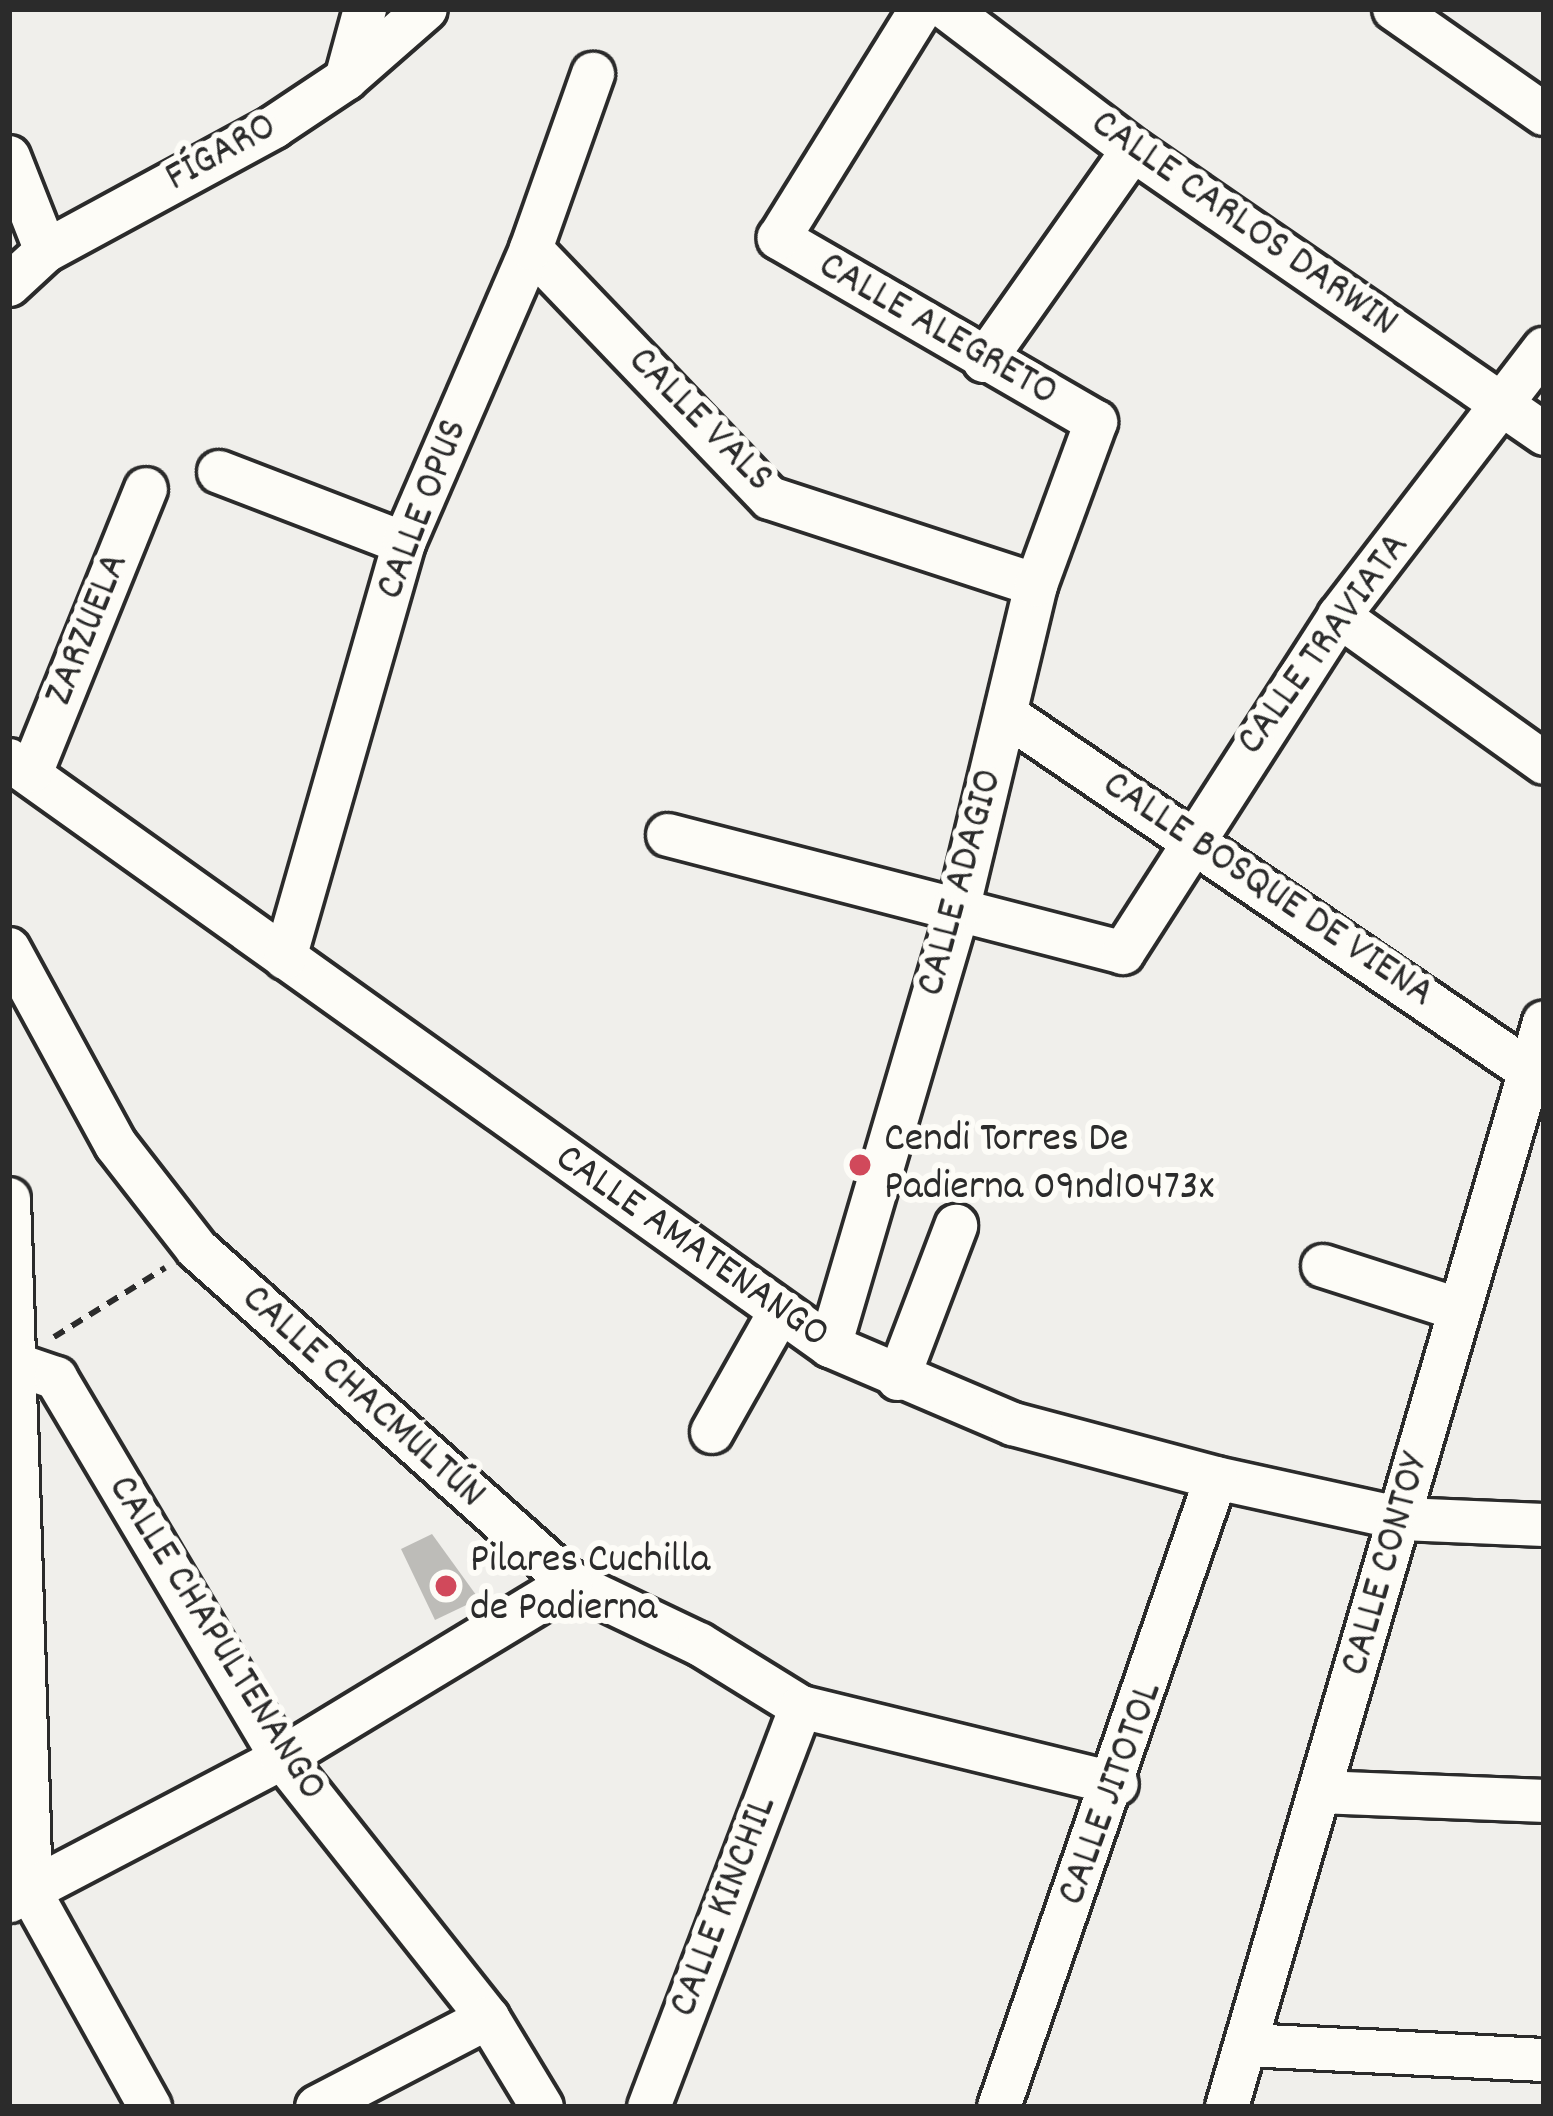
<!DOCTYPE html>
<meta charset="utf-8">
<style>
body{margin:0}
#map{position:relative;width:1553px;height:2116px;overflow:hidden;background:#f0efeb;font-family:Dekko,sans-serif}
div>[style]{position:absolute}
.building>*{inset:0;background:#bdbcb8}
.path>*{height:6px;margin-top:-3px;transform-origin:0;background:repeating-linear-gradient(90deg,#2b2b2b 0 12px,transparent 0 21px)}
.roads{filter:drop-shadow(3px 0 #2b2b2b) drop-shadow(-3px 0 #2b2b2b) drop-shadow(0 3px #2b2b2b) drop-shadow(0 -3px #2b2b2b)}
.minor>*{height:42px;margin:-21px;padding:0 21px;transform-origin:21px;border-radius:21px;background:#fdfcf7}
.dots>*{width:33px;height:33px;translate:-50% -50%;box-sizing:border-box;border:6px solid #fdfcf7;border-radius:50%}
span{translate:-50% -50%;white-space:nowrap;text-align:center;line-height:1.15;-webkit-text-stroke:12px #fdfcf7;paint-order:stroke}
.street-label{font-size:42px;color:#2b2b2b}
.poi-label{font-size:42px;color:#2b2b2b}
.left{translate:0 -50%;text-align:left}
.frame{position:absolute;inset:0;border:12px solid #2b2b2b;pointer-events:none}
</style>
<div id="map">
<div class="building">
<i style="clip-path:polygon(432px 1534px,479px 1599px,435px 1620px,401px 1549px)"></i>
</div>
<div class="path">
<i style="left:54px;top:1337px;width:131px;rotate:-31.9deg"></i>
</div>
<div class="roads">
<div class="minor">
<i style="left:947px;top:9px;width:233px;rotate:37.2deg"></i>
<i style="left:1133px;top:150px;width:500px;rotate:34.6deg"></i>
<i style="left:1394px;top:9px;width:183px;rotate:35deg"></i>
<i style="left:346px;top:79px;width:73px;rotate:-74.8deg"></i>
<i style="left:9px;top:157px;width:101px;rotate:68.5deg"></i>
<i style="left:531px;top:249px;width:345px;rotate:46.2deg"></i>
<i style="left:770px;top:498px;width:280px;rotate:18.1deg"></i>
<i style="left:9px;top:285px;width:50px;rotate:-42.6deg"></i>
<i style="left:46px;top:251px;width:260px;rotate:-28.5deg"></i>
<i style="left:274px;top:127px;width:87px;rotate:-33.7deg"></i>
<i style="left:346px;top:79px;width:106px;rotate:-41.2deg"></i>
<i style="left:984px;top:361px;width:258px;rotate:-54.8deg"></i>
<i style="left:219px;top:472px;width:198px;rotate:21deg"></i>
<i style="left:1339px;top:616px;width:252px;rotate:35.6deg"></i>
<i style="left:1008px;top:716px;width:625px;rotate:34.25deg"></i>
<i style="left:9px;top:760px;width:1009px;rotate:35.52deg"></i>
<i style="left:830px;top:1346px;width:199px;rotate:23.1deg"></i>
<i style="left:1013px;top:1424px;width:210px;rotate:14.9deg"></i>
<i style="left:1216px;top:1478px;width:190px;rotate:12.4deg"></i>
<i style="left:1402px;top:1519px;width:142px;rotate:2.4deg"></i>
<i style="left:32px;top:771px;width:304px;rotate:-68deg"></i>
<i style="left:668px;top:835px;width:470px;rotate:14.5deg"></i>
<i style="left:1123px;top:953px;width:400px;rotate:-57.3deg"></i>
<i style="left:1339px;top:616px;width:337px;rotate:-52.5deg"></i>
<i style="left:9px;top:949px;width:223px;rotate:61.4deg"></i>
<i style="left:116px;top:1145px;width:132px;rotate:52.1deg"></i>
<i style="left:197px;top:1249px;width:501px;rotate:41.77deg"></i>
<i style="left:571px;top:1583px;width:142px;rotate:25.5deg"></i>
<i style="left:699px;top:1644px;width:120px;rotate:31.7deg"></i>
<i style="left:801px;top:1707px;width:325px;rotate:13.7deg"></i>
<i style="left:285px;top:958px;width:432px;rotate:-74deg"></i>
<i style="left:404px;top:543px;width:320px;rotate:-66.6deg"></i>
<i style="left:531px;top:249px;width:186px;rotate:-70.5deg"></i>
<i style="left:9px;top:1199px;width:694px;rotate:88.18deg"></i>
<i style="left:31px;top:1893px;width:245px;rotate:60.9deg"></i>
<i style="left:1323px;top:1266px;width:139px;rotate:17.7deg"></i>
<i style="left:830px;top:1346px;width:454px;rotate:-73.6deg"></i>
<i style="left:958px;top:910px;width:334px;rotate:-76.5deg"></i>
<i style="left:1036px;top:585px;width:174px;rotate:-69.8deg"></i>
<i style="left:1096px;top:422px;width:367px;rotate:-149.9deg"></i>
<i style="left:779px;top:238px;width:269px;rotate:-58.2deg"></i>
<i style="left:9px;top:1362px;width:50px;rotate:18.8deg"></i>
<i style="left:56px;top:1378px;width:442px;rotate:59.3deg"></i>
<i style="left:282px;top:1758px;width:332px;rotate:51.6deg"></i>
<i style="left:488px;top:2018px;width:104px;rotate:58.8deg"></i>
<i style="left:898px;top:1379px;width:164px;rotate:-69.2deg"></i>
<i style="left:712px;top:1432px;width:134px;rotate:-60.6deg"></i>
<i style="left:1321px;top:1792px;width:223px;rotate:2.3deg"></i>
<i style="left:10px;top:1901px;width:307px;rotate:-27.7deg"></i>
<i style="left:282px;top:1758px;width:338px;rotate:-31.2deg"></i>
<i style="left:1247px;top:2045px;width:297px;rotate:2.9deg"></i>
<i style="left:317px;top:2107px;width:193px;rotate:-27.5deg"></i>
<i style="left:649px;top:2107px;width:428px;rotate:-69.2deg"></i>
<i style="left:999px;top:2107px;width:665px;rotate:-70.97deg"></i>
<i style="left:1227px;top:2107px;width:1130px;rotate:-73.71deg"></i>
</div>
</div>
<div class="dots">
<i style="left:860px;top:1165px;background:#d1495b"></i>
<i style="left:446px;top:1586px;background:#d1495b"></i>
</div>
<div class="street-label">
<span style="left:222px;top:154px;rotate:-29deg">FÍGARO</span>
<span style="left:1243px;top:225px;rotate:35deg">CALLE CARLOS DARWIN</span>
<span style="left:937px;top:331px;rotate:30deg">CALLE ALEGRETO</span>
<span style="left:699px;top:421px;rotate:45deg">CALLE VALS</span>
<span style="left:424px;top:510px;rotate:-69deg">CALLE OPUS</span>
<span style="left:89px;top:630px;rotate:-68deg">ZARZUELA</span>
<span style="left:1325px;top:645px;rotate:-54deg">CALLE TRAVIATA</span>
<span style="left:962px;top:883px;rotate:-75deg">CALLE ADAGIO</span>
<span style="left:1267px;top:891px;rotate:34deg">CALLE BOSQUE DE VIENA</span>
<span style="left:691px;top:1248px;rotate:35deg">CALLE AMATENANGO</span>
<span style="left:362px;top:1398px;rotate:42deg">CALLE CHACMULTÚN</span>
<span style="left:1387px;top:1565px;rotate:-74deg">CALLE CONTOY</span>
<span style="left:215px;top:1639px;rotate:58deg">CALLE CHAPULTENANGO</span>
<span style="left:1112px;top:1794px;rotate:-70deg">CALLE JITOTOL</span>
<span style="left:725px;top:1907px;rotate:-69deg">CALLE KINCHIL</span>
</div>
<div class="poi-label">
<span class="left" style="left:884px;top:1165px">Cendi Torres De<br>Padierna 09nd10473x</span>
<span class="left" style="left:470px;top:1586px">Pilares Cuchilla<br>de Padierna</span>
</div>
<div class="frame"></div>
</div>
